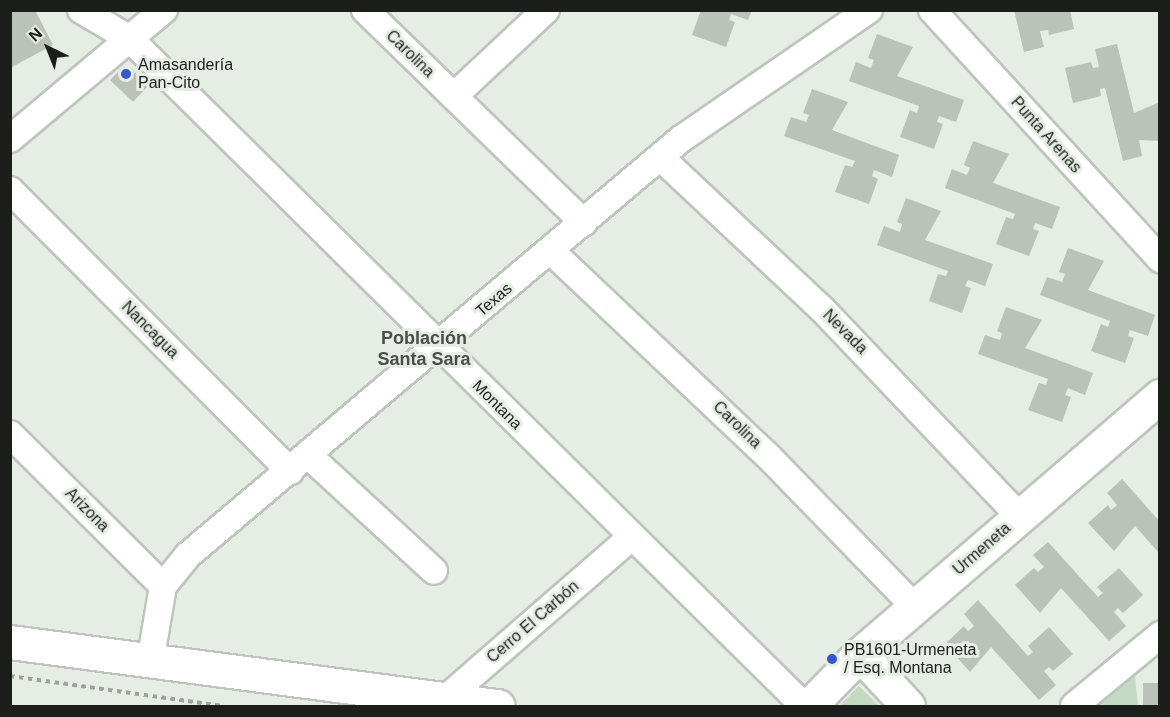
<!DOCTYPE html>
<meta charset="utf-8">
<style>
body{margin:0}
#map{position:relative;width:1170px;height:717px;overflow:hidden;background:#e6ede4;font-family:Helvetica,sans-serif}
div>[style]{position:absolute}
.green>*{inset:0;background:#c5dac2}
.building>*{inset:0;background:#bac2b9;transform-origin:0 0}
.path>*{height:4px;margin-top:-2px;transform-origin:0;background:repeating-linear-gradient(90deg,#9ea49d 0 4.5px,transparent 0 9px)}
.roads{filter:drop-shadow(2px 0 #bdc5bc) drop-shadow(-2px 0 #bdc5bc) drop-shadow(0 2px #bdc5bc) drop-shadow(0 -2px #bdc5bc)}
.street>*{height:26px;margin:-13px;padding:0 13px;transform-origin:13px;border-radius:13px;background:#fff}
.secondary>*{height:33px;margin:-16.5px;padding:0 16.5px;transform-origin:16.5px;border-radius:16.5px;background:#fff}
.dots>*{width:16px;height:16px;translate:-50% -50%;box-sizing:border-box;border:3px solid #e6ede4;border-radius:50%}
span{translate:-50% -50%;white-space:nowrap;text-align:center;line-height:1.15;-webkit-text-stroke:6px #e6ede4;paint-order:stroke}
.street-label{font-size:16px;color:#1c1e1b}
.poi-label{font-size:16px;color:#1c1e1b}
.left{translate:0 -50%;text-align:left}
.neighbourhood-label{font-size:18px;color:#4a5049;font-weight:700}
.frame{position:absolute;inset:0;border:12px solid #1c1e1b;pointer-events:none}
.north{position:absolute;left:18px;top:18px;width:60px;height:60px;-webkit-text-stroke:4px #e6ede4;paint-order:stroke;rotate:317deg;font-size:16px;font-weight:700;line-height:24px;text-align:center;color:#1c1e1b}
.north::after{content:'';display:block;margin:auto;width:21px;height:27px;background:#1c1e1b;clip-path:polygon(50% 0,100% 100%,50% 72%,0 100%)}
</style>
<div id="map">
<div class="green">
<i style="clip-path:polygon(1134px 667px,1138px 706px,1087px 706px)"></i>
<i style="clip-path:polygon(859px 686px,879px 706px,839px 706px)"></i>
</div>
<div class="building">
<i style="clip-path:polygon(10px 10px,35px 10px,53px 45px,10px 68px)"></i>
<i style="clip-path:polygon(701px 10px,709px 11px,752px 10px,748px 20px,731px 14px,729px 20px,735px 22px,726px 47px,692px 35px)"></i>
<i style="clip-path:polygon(1014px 10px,1070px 10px,1074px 29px,1049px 35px,1048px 30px,1040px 31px,1044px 47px,1024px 52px)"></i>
<i style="clip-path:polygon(877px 34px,913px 47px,897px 76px,964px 100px,956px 122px,939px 116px,937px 122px,943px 124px,934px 149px,900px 137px,910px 110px,917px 113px,919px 106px,849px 81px,856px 62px,871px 68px,874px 60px,868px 58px)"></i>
<i style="clip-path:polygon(1117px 44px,1134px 113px,1160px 102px,1160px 141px,1139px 140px,1142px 156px,1123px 161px,1105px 88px,1100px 89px,1101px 96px,1073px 103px,1065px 68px,1091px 62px,1093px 68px,1099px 67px,1095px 49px)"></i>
<i style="clip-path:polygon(122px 68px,131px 68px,149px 85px,133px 102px,110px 80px)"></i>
<i style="clip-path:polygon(812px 89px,848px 102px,832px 130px,899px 155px,892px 177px,874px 170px,872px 176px,878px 179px,869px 204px,835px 192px,845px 165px,852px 167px,855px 161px,784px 136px,791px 117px,806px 122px,809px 115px,803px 113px)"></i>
<i style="clip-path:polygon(973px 141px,1009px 154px,993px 183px,1060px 207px,1052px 229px,1035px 223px,1033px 229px,1039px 231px,1029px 256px,996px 244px,1006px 217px,1013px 219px,1015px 214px,945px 188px,952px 169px,967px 175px,970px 168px,964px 165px)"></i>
<i style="clip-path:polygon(906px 198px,941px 211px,925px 240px,993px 264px,985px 286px,968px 280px,965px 286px,971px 288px,962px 313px,929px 301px,938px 274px,946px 276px,948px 271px,877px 245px,884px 226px,900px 232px,902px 224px,897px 222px)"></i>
<i style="clip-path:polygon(1068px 248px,1104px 261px,1088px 290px,1155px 315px,1148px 336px,1130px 330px,1128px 336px,1134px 338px,1125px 363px,1091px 351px,1101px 324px,1108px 327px,1110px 321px,1040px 295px,1047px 277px,1062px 282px,1065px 274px,1059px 272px)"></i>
<i style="clip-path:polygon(1006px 307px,1042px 320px,1025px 348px,1093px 373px,1085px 395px,1068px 388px,1065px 395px,1071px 397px,1062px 422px,1028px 410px,1039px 383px,1046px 385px,1048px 379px,978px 354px,985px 335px,1000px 340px,1002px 333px,997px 331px)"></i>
<i style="clip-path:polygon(1122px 479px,1160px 522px,1160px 554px,1135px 526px,1114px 551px,1088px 523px,1108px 505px,1111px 510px,1117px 505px,1107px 493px)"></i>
<i style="clip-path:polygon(1048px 542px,1098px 597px,1103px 593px,1097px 587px,1119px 568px,1143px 595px,1123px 613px,1118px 608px,1114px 612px,1126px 626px,1109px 641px,1061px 588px,1040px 613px,1015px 585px,1034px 568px,1038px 572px,1044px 567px,1033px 555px)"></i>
<i style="clip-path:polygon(978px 600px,1028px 656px,1033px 652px,1028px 646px,1049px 627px,1073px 654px,1053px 671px,1049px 667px,1044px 671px,1056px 685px,1039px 700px,991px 647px,970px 672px,945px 644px,964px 626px,968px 631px,974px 626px,964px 614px)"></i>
<i style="left:1143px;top:683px;width:17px;height:23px"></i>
</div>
<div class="path">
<i style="left:10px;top:676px;width:215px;rotate:8deg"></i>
</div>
<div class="roads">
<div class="street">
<i style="left:81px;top:10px;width:57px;rotate:30.6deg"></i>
<i style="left:130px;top:39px;width:948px;rotate:44.7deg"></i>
<i style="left:365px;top:10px;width:305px;rotate:44.2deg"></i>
<i style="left:932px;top:10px;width:338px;rotate:47.5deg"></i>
<i style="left:454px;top:96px;width:126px;rotate:-43.1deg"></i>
<i style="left:10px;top:139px;width:201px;rotate:-40deg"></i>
<i style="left:660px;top:157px;width:222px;rotate:43.2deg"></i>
<i style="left:822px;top:309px;width:287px;rotate:46.4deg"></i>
<i style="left:10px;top:190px;width:397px;rotate:45.1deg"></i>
<i style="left:551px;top:251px;width:297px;rotate:43.4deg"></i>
<i style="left:767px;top:455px;width:212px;rotate:45.8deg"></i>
<i style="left:10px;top:434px;width:216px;rotate:44.8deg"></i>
<i style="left:308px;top:455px;width:171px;rotate:42.6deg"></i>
<i style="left:151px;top:657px;width:72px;rotate:-80.4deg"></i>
<i style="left:163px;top:586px;width:38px;rotate:-51deg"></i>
<i style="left:187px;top:556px;width:646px;rotate:-40.17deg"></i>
<i style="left:681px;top:139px;width:228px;rotate:-34.5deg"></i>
<i style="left:437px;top:706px;width:256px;rotate:-41deg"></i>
<i style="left:1074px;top:706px;width:112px;rotate:-39.5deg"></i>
</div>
<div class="secondary">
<i style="left:10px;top:642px;width:492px;rotate:7.5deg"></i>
<i style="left:860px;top:654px;width:71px;rotate:47.3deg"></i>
<i style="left:809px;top:706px;width:73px;rotate:-45.6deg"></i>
<i style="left:860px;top:654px;width:396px;rotate:-40.7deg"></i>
</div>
</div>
<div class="dots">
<i style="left:126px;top:74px;background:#3559c9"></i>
<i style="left:832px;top:659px;background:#3559c9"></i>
</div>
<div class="street-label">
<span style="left:410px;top:54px;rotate:44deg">Carolina</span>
<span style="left:1046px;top:135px;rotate:48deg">Punta Arenas</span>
<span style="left:494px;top:300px;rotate:-41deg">Texas</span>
<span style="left:150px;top:330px;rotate:45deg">Nancagua</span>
<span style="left:845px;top:332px;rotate:45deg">Nevada</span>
<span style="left:497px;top:405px;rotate:45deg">Montana</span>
<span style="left:737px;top:425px;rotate:44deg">Carolina</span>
<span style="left:87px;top:510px;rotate:45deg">Arizona</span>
<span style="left:982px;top:549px;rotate:-41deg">Urmeneta</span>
<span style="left:533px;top:622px;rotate:-41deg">Cerro El Carbón</span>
</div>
<div class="poi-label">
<span class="left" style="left:138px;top:74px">Amasandería<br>Pan-Cito</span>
<span class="left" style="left:844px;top:659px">PB1601-Urmeneta<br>/ Esq. Montana</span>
</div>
<div class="neighbourhood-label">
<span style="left:424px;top:349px">Población<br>Santa Sara</span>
</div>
<div class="frame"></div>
<div class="north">N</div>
</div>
